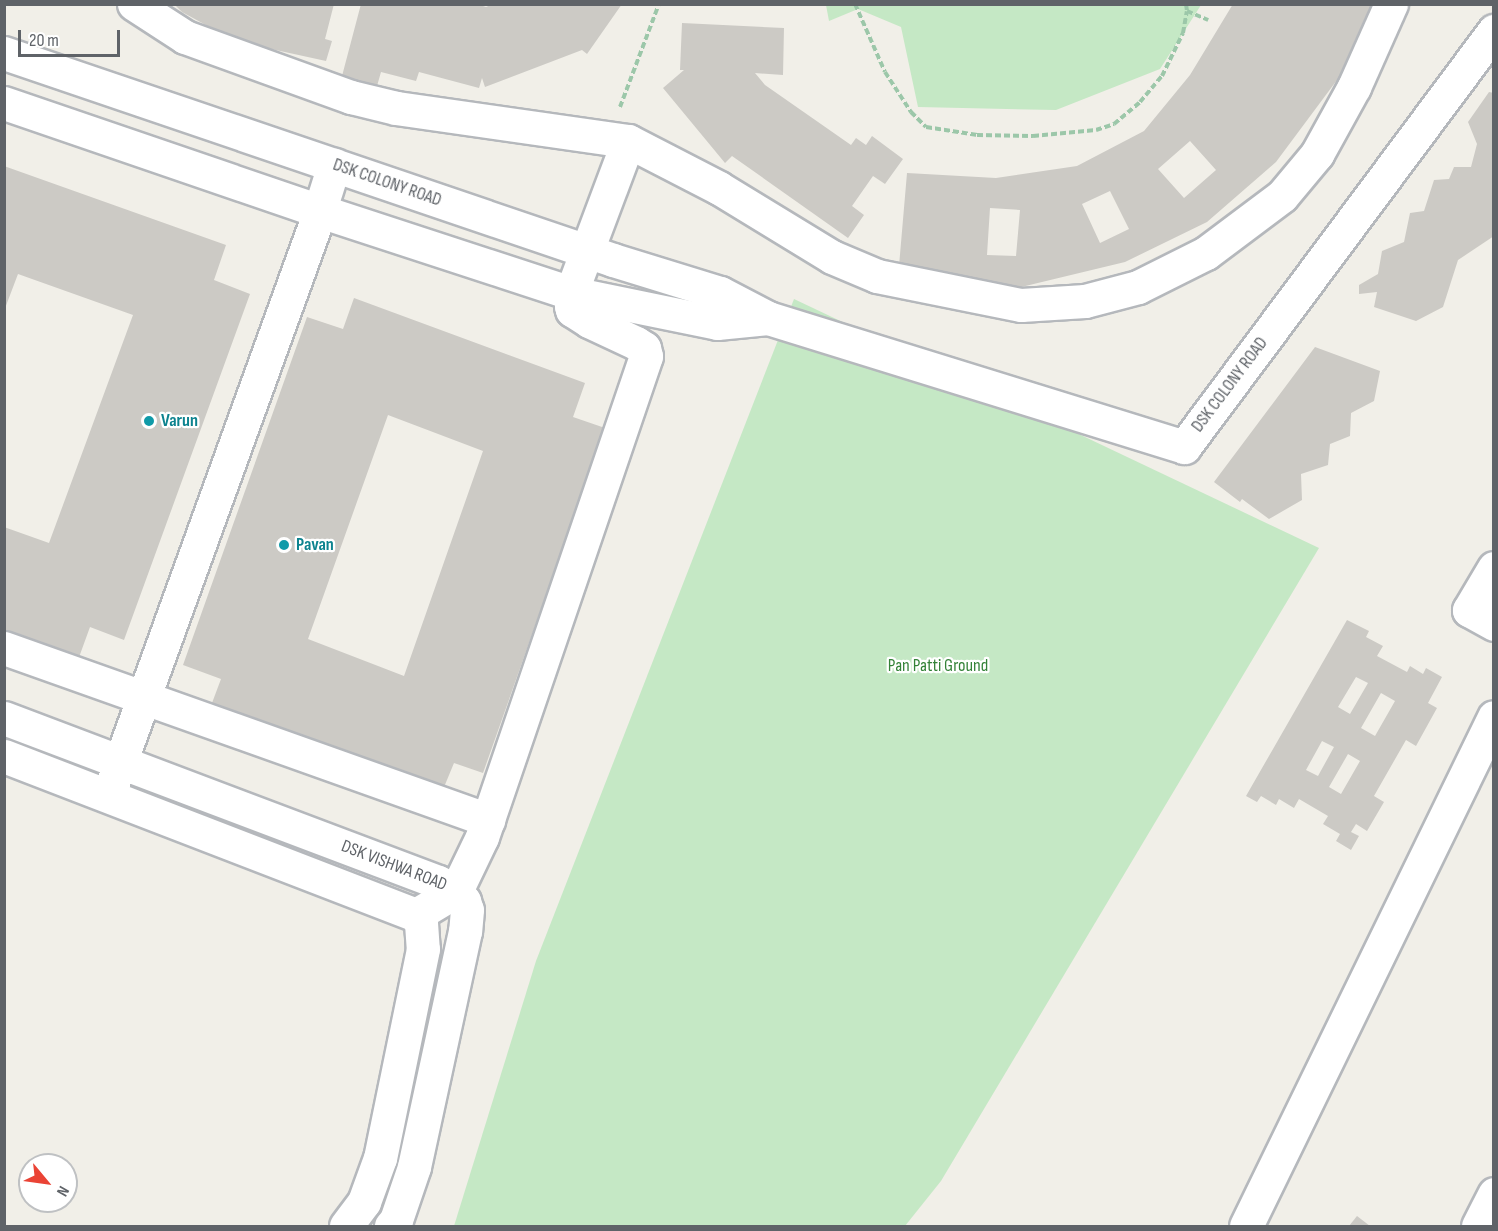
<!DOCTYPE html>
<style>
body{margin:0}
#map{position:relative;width:1498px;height:1231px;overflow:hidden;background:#f1efe8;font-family:"Sofia Sans Condensed",sans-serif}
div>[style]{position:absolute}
.green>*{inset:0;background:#c5e8c5}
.building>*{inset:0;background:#cccac5}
.path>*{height:4px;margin-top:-2px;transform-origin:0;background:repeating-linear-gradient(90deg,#9cc7a9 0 6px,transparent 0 9px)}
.roads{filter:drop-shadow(2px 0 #b5b8bc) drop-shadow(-2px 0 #b5b8bc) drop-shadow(0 2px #b5b8bc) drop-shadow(0 -2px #b5b8bc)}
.minor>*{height:33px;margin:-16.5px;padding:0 16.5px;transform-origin:16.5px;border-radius:16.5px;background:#fff}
.dots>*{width:16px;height:16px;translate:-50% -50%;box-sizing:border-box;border:3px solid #fff;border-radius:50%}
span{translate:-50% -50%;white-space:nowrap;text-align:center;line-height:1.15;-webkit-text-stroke:4.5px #fff;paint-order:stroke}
.street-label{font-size:18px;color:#5f6368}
.culture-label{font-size:18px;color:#0d838f;font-weight:700}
.left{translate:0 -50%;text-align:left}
.park-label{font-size:18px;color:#348238}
.frame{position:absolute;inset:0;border:6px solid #5f6368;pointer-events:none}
.north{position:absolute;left:18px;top:1153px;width:60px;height:60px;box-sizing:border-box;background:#fff;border:2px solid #bfc1c3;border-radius:50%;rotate:119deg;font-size:16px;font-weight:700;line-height:24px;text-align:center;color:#5f6368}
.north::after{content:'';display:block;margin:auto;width:21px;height:27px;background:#ea4335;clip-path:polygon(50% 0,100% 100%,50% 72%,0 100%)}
.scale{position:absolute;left:18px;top:30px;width:102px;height:27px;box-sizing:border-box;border:3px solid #5f6368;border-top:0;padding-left:8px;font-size:18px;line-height:21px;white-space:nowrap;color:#5f6368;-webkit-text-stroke:4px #fff;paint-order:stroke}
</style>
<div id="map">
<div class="green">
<i style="clip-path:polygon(826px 5px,826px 4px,1201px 5px,1160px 69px,1056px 110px,918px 107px,901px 27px,858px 9px,829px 21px)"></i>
<i style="clip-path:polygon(794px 299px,1319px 548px,941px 1181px,905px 1226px,454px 1226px,536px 961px)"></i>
</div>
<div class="building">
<i style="clip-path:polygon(174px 4px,334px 4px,325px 39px,332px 41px,326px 61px,235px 41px,182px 12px)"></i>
<i style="clip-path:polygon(361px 4px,477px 4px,486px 7px,493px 4px,622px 4px,587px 54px,582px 50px,485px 87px,482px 78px,479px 88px,419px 72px,416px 81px,381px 72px,377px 86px,342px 76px)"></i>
<i style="clip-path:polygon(evenodd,1233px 4px,1377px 4px,1340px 76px,1276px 162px,1207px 222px,1125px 262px,1005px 291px,899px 266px,907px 173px,996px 178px,1077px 166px,1144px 131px,1190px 75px,1233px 4px,1190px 141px,1216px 170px,1184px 198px,1158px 169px,1190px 141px,1233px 4px,1110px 191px,1129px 229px,1100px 243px,1082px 204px,1110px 191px,1233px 4px,990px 208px,1020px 210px,1016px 256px,987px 255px,990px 208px)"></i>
<i style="clip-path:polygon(682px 23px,784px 28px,783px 75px,755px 73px,765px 85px,851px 145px,856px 138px,866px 145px,872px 136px,903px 159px,885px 184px,873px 176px,852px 206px,864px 215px,848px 238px,732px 156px,725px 163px,663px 88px,684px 70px,680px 70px)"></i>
<i style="clip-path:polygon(1489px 92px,1494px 93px,1494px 236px,1458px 260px,1443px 307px,1416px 321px,1374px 307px,1377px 292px,1359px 294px,1359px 285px,1378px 274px,1382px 251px,1404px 242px,1410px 213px,1424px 211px,1434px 180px,1449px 179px,1454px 167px,1471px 167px,1477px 144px,1468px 122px)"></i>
<i style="clip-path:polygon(4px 166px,226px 245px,214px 280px,250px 294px,124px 640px,90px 627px,78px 660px,4px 633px,4px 527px,49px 543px,133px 315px,18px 274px,4px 311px)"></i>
<i style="clip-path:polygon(evenodd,354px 298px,585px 383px,573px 417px,605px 428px,483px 773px,454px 763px,442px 792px,212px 703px,221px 679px,183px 665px,307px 317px,343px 329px,354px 298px,388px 415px,483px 451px,404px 676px,308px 639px,388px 415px)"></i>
<i style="clip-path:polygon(1315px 347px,1380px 371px,1374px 401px,1351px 413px,1350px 436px,1330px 444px,1328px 465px,1301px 474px,1302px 500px,1269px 519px,1242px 499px,1240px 502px,1214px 482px)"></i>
<i style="clip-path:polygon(evenodd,1347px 620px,1369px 631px,1366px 637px,1383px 646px,1377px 656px,1407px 672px,1410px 666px,1423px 674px,1426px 668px,1442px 677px,1428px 703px,1437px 708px,1416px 746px,1406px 740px,1374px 796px,1384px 802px,1367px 831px,1356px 824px,1351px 832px,1359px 836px,1351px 850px,1336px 841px,1340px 834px,1323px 824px,1328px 816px,1299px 799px,1294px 808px,1279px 799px,1276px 805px,1261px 796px,1257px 802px,1246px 796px,1347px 620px,1356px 677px,1368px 683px,1350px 714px,1338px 707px,1356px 677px,1347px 620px,1381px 693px,1395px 701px,1375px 736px,1361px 728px,1381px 693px,1347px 620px,1322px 741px,1334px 747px,1318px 776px,1306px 770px,1322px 741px,1347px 620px,1348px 754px,1360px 761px,1341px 794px,1329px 787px,1348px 754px)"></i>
<i style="clip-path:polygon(1357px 1216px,1370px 1226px,1349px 1226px)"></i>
</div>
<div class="path">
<i style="left:855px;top:4px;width:74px;rotate:66.2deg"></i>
<i style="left:885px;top:72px;width:48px;rotate:57deg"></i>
<i style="left:911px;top:112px;width:21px;rotate:45deg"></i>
<i style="left:926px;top:127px;width:52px;rotate:8.9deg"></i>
<i style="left:977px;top:135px;width:56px;rotate:1deg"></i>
<i style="left:1033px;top:136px;width:63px;rotate:-5.4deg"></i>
<i style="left:1096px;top:130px;width:19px;rotate:-18deg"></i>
<i style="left:1114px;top:124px;width:34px;rotate:-40deg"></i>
<i style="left:1140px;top:102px;width:34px;rotate:-50deg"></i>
<i style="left:1162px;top:76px;width:48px;rotate:-64deg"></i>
<i style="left:1183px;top:33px;width:22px;rotate:-80deg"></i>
<i style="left:1187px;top:11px;width:23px;rotate:23deg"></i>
<i style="left:1186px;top:4px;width:7px;rotate:82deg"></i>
<i style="left:620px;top:107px;width:110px;rotate:-69.3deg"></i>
</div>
<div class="roads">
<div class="minor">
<i style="left:134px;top:4px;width:61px;rotate:32.9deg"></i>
<i style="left:185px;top:37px;width:177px;rotate:19.9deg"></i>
<i style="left:351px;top:97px;width:46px;rotate:13.7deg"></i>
<i style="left:396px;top:108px;width:234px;rotate:8.1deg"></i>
<i style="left:628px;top:141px;width:102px;rotate:27.3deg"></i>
<i style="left:719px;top:188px;width:132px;rotate:31.4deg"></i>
<i style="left:832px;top:257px;width:49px;rotate:22.9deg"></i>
<i style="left:877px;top:276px;width:147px;rotate:11.4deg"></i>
<i style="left:1021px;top:305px;width:64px;rotate:-3.6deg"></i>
<i style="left:1085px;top:301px;width:55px;rotate:-14.8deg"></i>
<i style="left:1138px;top:287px;width:76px;rotate:-26.6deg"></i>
<i style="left:1206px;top:253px;width:95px;rotate:-36.9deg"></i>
<i style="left:1282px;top:196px;width:55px;rotate:-50.2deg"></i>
<i style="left:1317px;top:154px;width:77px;rotate:-61.1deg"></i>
<i style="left:1354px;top:87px;width:91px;rotate:-66deg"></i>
<i style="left:4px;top:53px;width:643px;rotate:18.77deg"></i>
<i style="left:613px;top:260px;width:112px;rotate:17.1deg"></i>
<i style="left:720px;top:293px;width:54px;rotate:27.5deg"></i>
<i style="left:768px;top:318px;width:436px;rotate:17.2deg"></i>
<i style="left:1184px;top:447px;width:519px;rotate:-53.31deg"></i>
<i style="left:4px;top:103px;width:334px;rotate:18.9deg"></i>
<i style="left:320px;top:211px;width:264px;rotate:18.1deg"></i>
<i style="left:571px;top:293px;width:149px;rotate:11.6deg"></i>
<i style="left:717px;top:323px;width:51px;rotate:-5.6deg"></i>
<i style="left:1494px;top:568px;width:49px;rotate:120.8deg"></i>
<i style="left:1469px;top:610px;width:29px;rotate:29deg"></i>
<i style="left:4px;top:648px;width:514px;rotate:19.56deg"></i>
<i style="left:4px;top:718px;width:464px;rotate:20.7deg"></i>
<i style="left:438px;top:882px;width:20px;rotate:27deg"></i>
<i style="left:456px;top:891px;width:13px;rotate:51deg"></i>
<i style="left:464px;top:901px;width:9px;rotate:72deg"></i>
<i style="left:467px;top:910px;width:21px;rotate:95deg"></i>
<i style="left:465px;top:931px;width:241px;rotate:102.2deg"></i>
<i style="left:414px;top:1167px;width:56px;rotate:108.8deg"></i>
<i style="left:396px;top:1220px;width:8px;rotate:130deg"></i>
<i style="left:4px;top:756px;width:442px;rotate:21.1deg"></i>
<i style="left:416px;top:915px;width:9px;rotate:58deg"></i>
<i style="left:421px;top:923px;width:26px;rotate:86deg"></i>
<i style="left:423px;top:949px;width:213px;rotate:101.6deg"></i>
<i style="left:380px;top:1158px;width:47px;rotate:110deg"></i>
<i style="left:364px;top:1202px;width:30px;rotate:127deg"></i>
<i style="left:113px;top:782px;width:596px;rotate:-70.07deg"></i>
<i style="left:316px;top:222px;width:60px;rotate:-72.5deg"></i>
<i style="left:416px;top:915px;width:47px;rotate:-31deg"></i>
<i style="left:456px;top:891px;width:60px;rotate:-64.3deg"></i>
<i style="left:482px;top:837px;width:508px;rotate:-71.17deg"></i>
<i style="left:646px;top:356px;width:8px;rotate:-104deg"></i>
<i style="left:644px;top:348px;width:9px;rotate:-148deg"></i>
<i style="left:636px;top:343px;width:52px;rotate:-154.9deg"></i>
<i style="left:589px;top:321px;width:20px;rotate:-147deg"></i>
<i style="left:572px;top:310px;width:4px;rotate:-104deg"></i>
<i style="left:571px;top:306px;width:13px;rotate:-90deg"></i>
<i style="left:571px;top:293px;width:162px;rotate:-69.4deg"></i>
<i style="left:1246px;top:1226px;width:566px;rotate:-64.02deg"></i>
<i style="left:1478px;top:1226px;width:36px;rotate:-63deg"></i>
</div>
</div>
<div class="dots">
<i style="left:149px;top:421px;background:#0f9aa8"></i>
<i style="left:284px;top:545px;background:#0f9aa8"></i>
</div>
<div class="street-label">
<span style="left:387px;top:183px;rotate:19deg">DSK COLONY ROAD</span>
<span style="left:1230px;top:385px;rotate:-53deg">DSK COLONY ROAD</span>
<span style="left:394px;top:866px;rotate:21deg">DSK VISHWA ROAD</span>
</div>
<div class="culture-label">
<span class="left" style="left:161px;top:421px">Varun</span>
<span class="left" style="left:296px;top:545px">Pavan</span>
</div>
<div class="park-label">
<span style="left:938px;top:666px">Pan Patti Ground</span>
</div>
<div class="frame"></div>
<div class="north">N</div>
<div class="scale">20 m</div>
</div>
